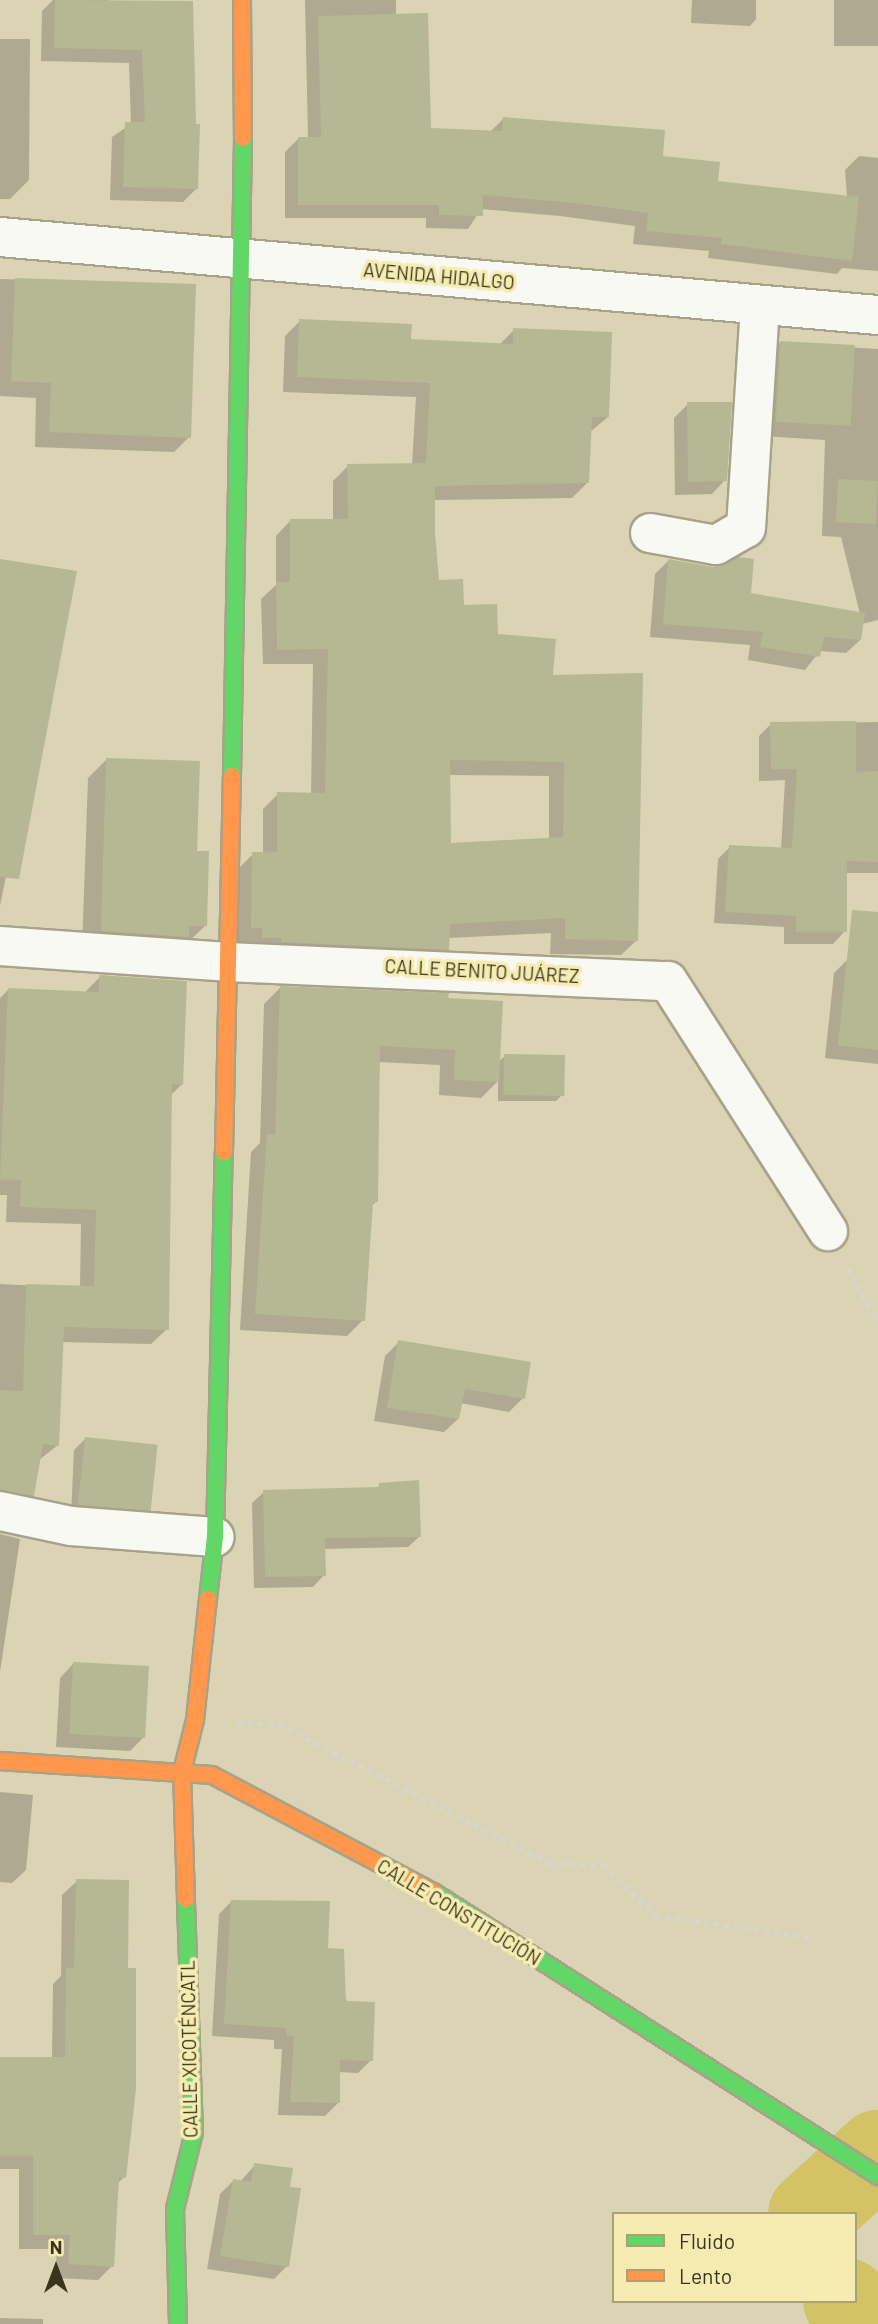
<!DOCTYPE html>
<meta charset="utf-8">
<style>
body{margin:0}
#map{position:relative;width:878px;height:2324px;overflow:hidden;background:#dad4b4;font-family:Barlow,sans-serif}
div>[style]{position:absolute}
.shadow>*{inset:0;background:#0003;transform-origin:0 0}
.river>*{height:86px;margin:-43px;padding:0 43px;transform-origin:43px;border-radius:43px;background:#d4c364}
.building>*{inset:0;background:#b6b894;transform-origin:0 0}
.path>*{height:4.5px;margin-top:-2.25px;transform-origin:0;background:repeating-linear-gradient(90deg,#d7d6cc 0 5px,transparent 0 10px)}
.roads{filter:drop-shadow(2px 0 #a7a28a) drop-shadow(-2px 0 #a7a28a) drop-shadow(0 2px #a7a28a) drop-shadow(0 -2px #a7a28a)}
.street>*{height:38px;margin:-19px;padding:0 19px;transform-origin:19px;border-radius:19px;background:#f9f9f4}
.fast>*{height:16px;margin:-8px;padding:0 8px;transform-origin:8px;border-radius:8px;background:#63d668}
.slow>*{height:16px;margin:-8px;padding:0 8px;transform-origin:8px;border-radius:8px;background:#ff974d}
span{translate:-50% -50%;white-space:nowrap;text-align:center;line-height:1.15;-webkit-text-stroke:7px #f6ecb2;paint-order:stroke}
.street-label{font-size:19px;color:#38341d}
.legend{position:absolute;left:612px;top:2212px;width:245px;height:91px;box-sizing:border-box;background:#f6ecb2;border:2px solid #aaa276;margin:0;padding:9px 12px;list-style:none;font-size:21px;color:#38341d}
.legend li{display:flex;align-items:center;gap:14px;height:35px}
.legend b{width:35px;border:2px solid #aaa276}
.north{position:absolute;left:21px;top:2233px;width:70px;height:70px;-webkit-text-stroke:5px #f6ecb2;paint-order:stroke;rotate:0deg;font-size:19px;font-weight:700;line-height:28px;text-align:center;color:#38341d}
.north::after{content:'';display:block;margin:auto;width:24px;height:32px;background:#38341d;clip-path:polygon(50% 0,100% 100%,50% 72%,0 100%)}
</style>
<div id="map">
<div class="shadow">
<i style="clip-path:polygon(53px 0,108px 0,108px 5px,192px 3px,196px 189px,183px 202px,110px 200px,112px 137px,131px 124px,129px 63px,41px 61px,42px 11px)"></i>
<i style="clip-path:polygon(305px 0,396px 0,396px 16px,429px 130px,490px 132px,503px 119px,661px 158px,716px 182px,847px 197px,845px 170px,859px 156px,878px 158px,878px 271px,842px 268px,837px 274px,708px 258px,709px 251px,633px 244px,635px 226px,560px 216px,481px 209px,468px 229px,426px 228px,426px 218px,285px 218px,285px 152px,299px 138px,308px 138px)"></i>
<i style="clip-path:polygon(692px 0,756px 0,756px 19px,750px 26px,691px 23px)"></i>
<i style="left:834px;top:0;width:44px;height:46px"></i>
<i style="clip-path:polygon(0 39px,30px 39px,29px 180px,10px 199px,0 199px)"></i>
<i style="clip-path:polygon(0 279px,195px 285px,189px 437px,174px 452px,35px 447px,36px 398px,0 396px)"></i>
<i style="clip-path:polygon(evenodd,300px 321px,409px 341px,499px 345px,514px 330px,608px 417px,590px 432px,587px 483px,572px 498px,433px 500px,437px 581px,496px 635px,551px 676px,637px 940px,621px 955px,550px 954px,551px 933px,448px 938px,448px 949px,432px 964px,248px 952px,248px 943px,236px 942px,238px 869px,253px 854px,263px 854px,263px 809px,278px 794px,311px 795px,313px 664px,263px 664px,261px 599px,276px 585px,276px 536px,291px 520px,333px 520px,333px 481px,348px 466px,412px 465px,416px 397px,283px 392px,285px 336px,300px 321px,449px 775px,549px 776px,549px 840px,449px 844px,449px 775px)"></i>
<i style="clip-path:polygon(780px 343px,878px 349px,878px 620px,862px 624px,860px 640px,846px 653px,820px 651px,805px 670px,748px 660px,750px 645px,650px 637px,655px 574px,669px 560px,749px 595px,860px 614px,841px 537px,822px 536px,825px 440px,761px 436px,765px 358px)"></i>
<i style="clip-path:polygon(688px 404px,725px 480px,712px 494px,675px 495px,674px 418px)"></i>
<i style="clip-path:polygon(0 561px,15px 831px,0 906px)"></i>
<i style="clip-path:polygon(878px 722px,878px 873px,845px 873px,845px 931px,833px 944px,784px 944px,784px 927px,714px 923px,718px 859px,730px 847px,781px 850px,785px 780px,759px 781px,759px 736px,771px 724px)"></i>
<i style="clip-path:polygon(107px 759px,195px 853px,205px 926px,186px 944px,82px 950px,88px 778px)"></i>
<i style="clip-path:polygon(847px 960px,878px 963px,878px 1064px,825px 1058px,834px 973px)"></i>
<i style="clip-path:polygon(100px 977px,182px 1084px,170px 1096px,167px 1329px,151px 1344px,61px 1342px,58px 1445px,39px 1460px,33px 1495px,17px 1511px,0 1508px,0 1284px,80px 1288px,81px 1224px,6px 1222px,7px 1195px,0 1195px,0 998px,8px 990px,84px 993px)"></i>
<i style="clip-path:polygon(280px 988px,447px 1000px,498px 1062px,505px 1056px,563px 1094px,556px 1101px,498px 1101px,498px 1081px,481px 1098px,439px 1095px,440px 1065px,378px 1062px,377px 1201px,370px 1207px,363px 1320px,347px 1336px,240px 1330px,251px 1152px,260px 1143px,264px 1004px)"></i>
<i style="clip-path:polygon(399px 1342px,523px 1398px,509px 1412px,460px 1403px,458px 1419px,444px 1432px,374px 1421px,385px 1356px)"></i>
<i style="clip-path:polygon(85px 1439px,150px 1509px,138px 1521px,71px 1516px,74px 1450px)"></i>
<i style="clip-path:polygon(380px 1485px,420px 1536px,408px 1547px,323px 1549px,324px 1575px,313px 1587px,254px 1588px,252px 1503px,264px 1492px,376px 1489px)"></i>
<i style="clip-path:polygon(0 1534px,20px 1539px,0 1672px)"></i>
<i style="clip-path:polygon(73px 1664px,144px 1737px,130px 1751px,56px 1747px,60px 1678px)"></i>
<i style="clip-path:polygon(0 1792px,33px 1795px,26px 1870px,12px 1883px,0 1882px)"></i>
<i style="clip-path:polygon(77px 1881px,124px 2177px,116px 2185px,112px 2266px,98px 2280px,55px 2278px,57px 2249px,19px 2249px,19px 2169px,0 2169px,0 2059px,52px 2059px,53px 1984px,61px 1976px,62px 1895px)"></i>
<i style="clip-path:polygon(232px 1901px,326px 1950px,371px 2060px,358px 2073px,338px 2072px,338px 2103px,325px 2116px,278px 2115px,282px 2049px,274px 2049px,274px 2040px,212px 2036px,219px 1914px)"></i>
<i style="clip-path:polygon(255px 2165px,288px 2188px,287px 2266px,274px 2279px,207px 2269px,220px 2194px,233px 2181px,240px 2182px)"></i>
<i style="clip-path:polygon(0 2318px,43px 2319px,43px 2324px,0 2324px)"></i>
</div>
<div class="river">
<i style="left:811px;top:2214px;width:91px;rotate:-42.3deg"></i>
<i style="left:846px;top:2301px;width:27px;rotate:59deg"></i>
</div>
<div class="building">
<i style="clip-path:polygon(55px 0,193px 1px,196px 124px,200px 124px,198px 189px,123px 187px,125px 122px,145px 122px,142px 50px,54px 48px)"></i>
<i style="clip-path:polygon(428px 13px,431px 128px,502px 131px,503px 117px,665px 130px,663px 156px,720px 162px,718px 181px,859px 197px,852px 261px,721px 244px,722px 238px,646px 231px,648px 213px,575px 203px,483px 195px,483px 216px,439px 215px,439px 205px,298px 205px,298px 137px,321px 137px,318px 16px)"></i>
<i style="clip-path:polygon(15px 278px,196px 284px,191px 438px,49px 432px,51px 383px,11px 381px)"></i>
<i style="clip-path:polygon(evenodd,299px 319px,412px 324px,411px 339px,513px 344px,513px 328px,612px 332px,609px 417px,592px 417px,589px 483px,435px 486px,435px 532px,439px 580px,463px 579px,464px 605px,497px 604px,498px 634px,556px 639px,553px 675px,643px 673px,638px 941px,565px 939px,565px 918px,450px 924px,449px 950px,281px 942px,281px 938px,262px 938px,262px 928px,251px 928px,252px 852px,277px 852px,277px 792px,325px 793px,328px 649px,277px 650px,276px 582px,290px 582px,290px 519px,348px 519px,347px 464px,426px 463px,430px 383px,297px 377px,299px 319px,450px 760px,564px 762px,563px 837px,451px 843px,450px 760px)"></i>
<i style="left:780px;top:341px;width:75px;height:81px;rotate:3deg"></i>
<i style="clip-path:polygon(687px 402px,732px 402px,727px 481px,688px 482px)"></i>
<i style="left:838px;top:479px;width:40px;height:43px;rotate:3deg"></i>
<i style="clip-path:polygon(738px 557px,754px 559px,751px 593px,865px 613px,861px 640px,824px 637px,820px 657px,760px 647px,763px 632px,663px 624px,668px 559px,713px 567px)"></i>
<i style="clip-path:polygon(0 559px,77px 571px,19px 879px,0 877px)"></i>
<i style="clip-path:polygon(856px 721px,856px 772px,878px 771px,878px 862px,847px 861px,847px 932px,796px 932px,796px 916px,725px 912px,729px 845px,792px 848px,797px 769px,771px 769px,770px 722px)"></i>
<i style="clip-path:polygon(106px 758px,200px 761px,197px 851px,209px 851px,207px 926px,189px 926px,189px 937px,101px 931px)"></i>
<i style="clip-path:polygon(852px 910px,878px 912px,878px 1050px,838px 1045px)"></i>
<i style="clip-path:polygon(99px 975px,187px 981px,183px 1085px,172px 1084px,169px 1330px,64px 1327px,59px 1446px,43px 1444px,34px 1496px,0 1490px,0 1390px,23px 1391px,26px 1284px,94px 1286px,96px 1210px,20px 1207px,21px 1180px,0 1180px,8px 988px,99px 992px)"></i>
<i style="clip-path:polygon(280px 986px,449px 993px,448px 998px,503px 1001px,499px 1082px,454px 1080px,455px 1050px,380px 1046px,378px 1202px,373px 1202px,365px 1321px,255px 1314px,267px 1134px,275px 1135px)"></i>
<i style="left:504px;top:1054px;width:61px;height:41px;rotate:1deg"></i>
<i style="clip-path:polygon(398px 1340px,531px 1362px,525px 1399px,465px 1389px,459px 1419px,387px 1408px)"></i>
<i style="left:85px;top:1437px;width:73px;height:68px;rotate:6deg"></i>
<i style="clip-path:polygon(419px 1480px,421px 1537px,325px 1538px,326px 1576px,265px 1577px,263px 1490px,379px 1487px,379px 1483px)"></i>
<i style="left:73px;top:1662px;width:76px;height:72px;rotate:3deg"></i>
<i style="clip-path:polygon(76px 1879px,129px 1880px,128px 1968px,136px 1968px,136px 2089px,126px 2178px,119px 2177px,114px 2267px,68px 2264px,70px 2235px,33px 2235px,33px 2156px,0 2156px,0 2057px,65px 2057px,66px 1968px,74px 1968px)"></i>
<i style="clip-path:polygon(231px 1900px,330px 1901px,328px 1948px,344px 1949px,346px 2001px,375px 2002px,373px 2061px,340px 2060px,340px 2103px,290px 2102px,294px 2036px,287px 2036px,286px 2028px,224px 2024px)"></i>
<i style="clip-path:polygon(254px 2163px,293px 2168px,290px 2187px,301px 2188px,289px 2267px,220px 2256px,233px 2179px,251px 2182px)"></i>
</div>
<div class="path">
<i style="left:848px;top:1268px;width:63px;rotate:61.4deg"></i>
<i style="left:238px;top:1722px;width:41px;rotate:2.8deg"></i>
<i style="left:279px;top:1724px;width:305px;rotate:27.2deg"></i>
<i style="left:550px;top:1863px;width:53px;rotate:2.2deg"></i>
<i style="left:603px;top:1865px;width:72px;rotate:43.9deg"></i>
<i style="left:655px;top:1915px;width:160px;rotate:8.3deg"></i>
</div>
<div class="roads">
<div class="street">
<i style="left:0;top:237px;width:881px;rotate:5.08deg"></i>
<i style="left:650px;top:533px;width:67px;rotate:10.3deg"></i>
<i style="left:716px;top:545px;width:34px;rotate:-30deg"></i>
<i style="left:746px;top:528px;width:223px;rotate:-86.4deg"></i>
<i style="left:0;top:946px;width:228px;rotate:4deg"></i>
<i style="left:227px;top:962px;width:441px;rotate:2.5deg"></i>
<i style="left:668px;top:981px;width:297px;rotate:57.4deg"></i>
<i style="left:0;top:1511px;width:73px;rotate:11.9deg"></i>
<i style="left:71px;top:1526px;width:144px;rotate:4.4deg"></i>
</div>
<div class="fast">
<i style="left:232px;top:776px;width:638px;rotate:-89.01deg"></i>
<i style="left:208px;top:1599px;width:62px;rotate:-83.6deg"></i>
<i style="left:215px;top:1537px;width:385px;rotate:-88.7deg"></i>
<i style="left:435px;top:1893px;width:526px;rotate:32.57deg"></i>
<i style="left:178px;top:2324px;width:115px;rotate:-91.5deg"></i>
<i style="left:175px;top:2209px;width:79px;rotate:-76.1deg"></i>
<i style="left:194px;top:2132px;width:233px;rotate:-92deg"></i>
</div>
<div class="slow">
<i style="left:242px;top:0;width:138px;rotate:89.6deg"></i>
<i style="left:224px;top:1152px;width:376px;rotate:-88.8deg"></i>
<i style="left:0;top:1761px;width:212px;rotate:3.8deg"></i>
<i style="left:212px;top:1775px;width:252px;rotate:27.9deg"></i>
<i style="left:186px;top:1899px;width:127px;rotate:-91.8deg"></i>
<i style="left:182px;top:1772px;width:54px;rotate:-76deg"></i>
<i style="left:195px;top:1720px;width:122px;rotate:-83.9deg"></i>
</div>
</div>
<div class="street-label">
<span style="left:439px;top:276px;rotate:5deg">AVENIDA HIDALGO</span>
<span style="left:482px;top:971px;rotate:3deg">CALLE BENITO JUÁREZ</span>
<span style="left:459px;top:1912px;rotate:31deg">CALLE CONSTITUCIÓN</span>
<span style="left:189px;top:2049px;rotate:-91deg">CALLE XICOTÉNCATL</span>
</div>
<ul class="legend">
<li><b style="height:9px;background:#63d668"></b>Fluido</li>
<li><b style="height:9px;background:#ff974d"></b>Lento</li>
</ul>
<div class="north">N</div>
</div>
